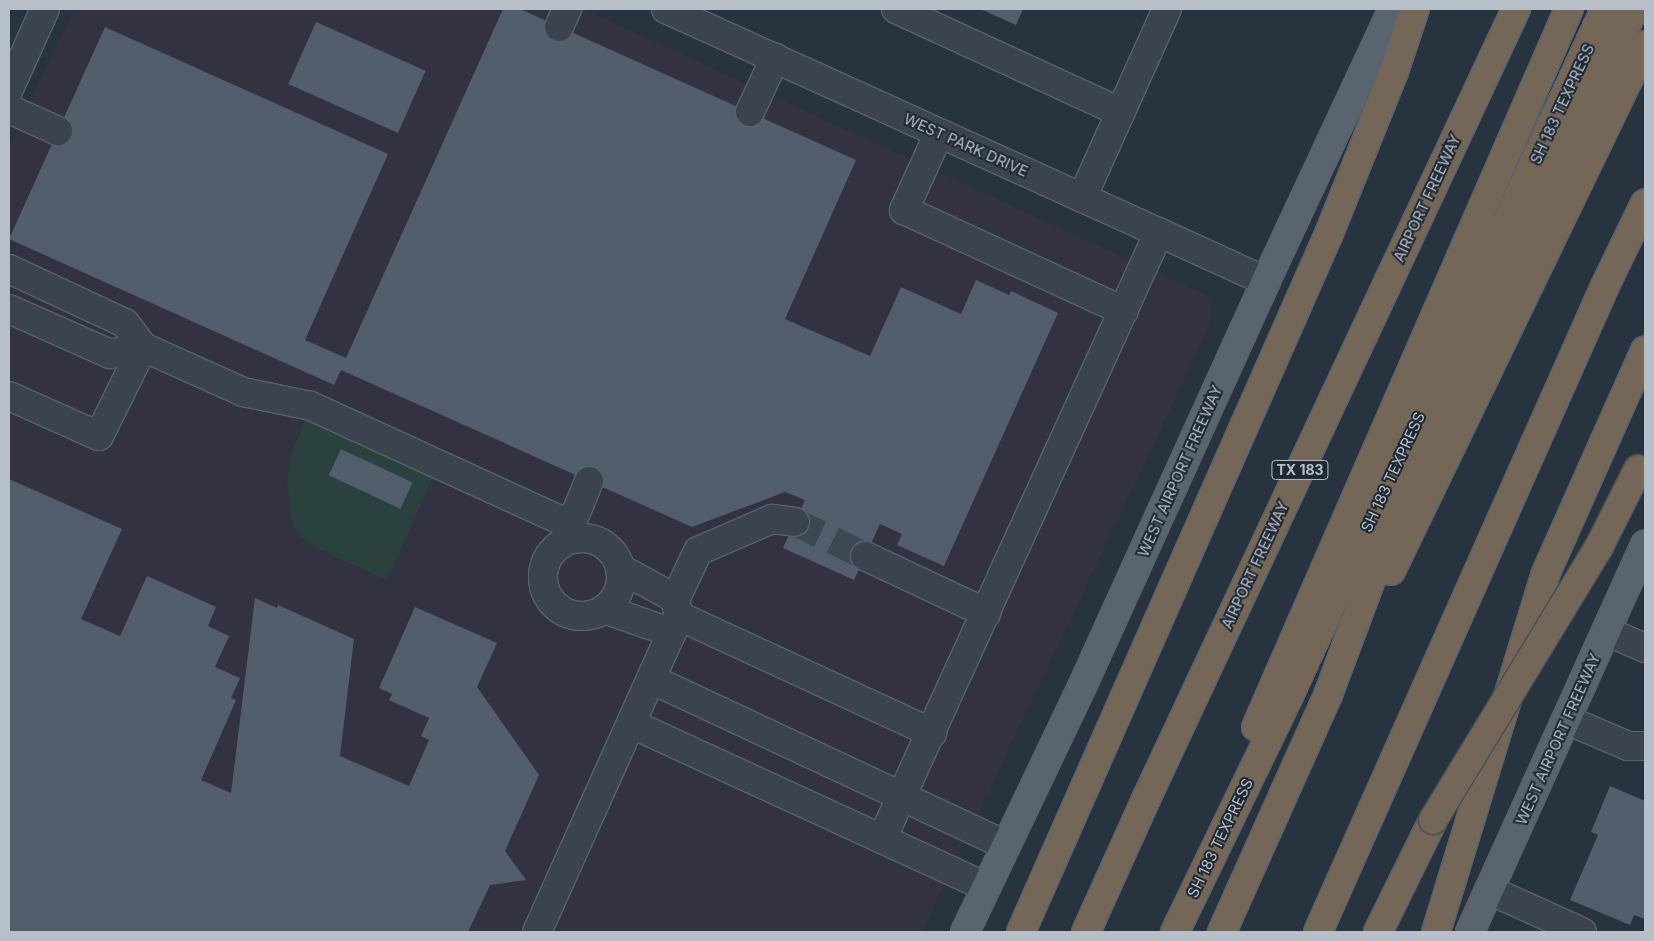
<!DOCTYPE html>
<style>
body{margin:0}
#map{position:relative;width:1654px;height:941px;overflow:hidden;background:#27333e;font-family:Inter,sans-serif}
div>[style]{position:absolute}
.medical>*{inset:0;background:#333240}
.green>*{inset:0;background:#2a4140}
.building>*{inset:0;background:#525e6c;transform-origin:0 0}
.minor-tunnel>*{height:28px;margin-top:-14px;transform-origin:0;background:repeating-linear-gradient(90deg,#3d4853 0 28px,transparent 0 42px)}
.roads{filter:drop-shadow(1px 0 #58626c) drop-shadow(-1px 0 #58626c) drop-shadow(0 1px #58626c) drop-shadow(0 -1px #58626c)}
.minor>*{height:28px;margin:-14px;padding:0 14px;transform-origin:14px;border-radius:14px;background:#3b444e}
.minor>.ring{margin:-14px;padding:0;box-sizing:content-box;background:none;border:28px solid #3b444e;border-radius:50%}
.major>*{height:28px;margin:-14px;padding:0 14px;transform-origin:14px;border-radius:14px;background:#59646e}
.highway>*{height:28px;margin:-14px;padding:0 14px;transform-origin:14px;border-radius:14px;background:#746758}
.bridges{filter:drop-shadow(1px 0 #454f59) drop-shadow(-1px 0 #454f59) drop-shadow(0 1px #454f59) drop-shadow(0 -1px #454f59)}
.highway-bridge>*{height:28px;margin:-14px;padding:0 14px;transform-origin:14px;border-radius:14px;background:#746758}
span{translate:-50% -50%;white-space:nowrap;text-align:center;line-height:1.15;-webkit-text-stroke:4px #1f2934;paint-order:stroke}
.shield-label span{padding:1px 4px;background:#1f2934;border:1px solid;border-radius:4px;-webkit-text-stroke-width:0}
.shield-label{font-size:14px;color:#b7bfc9;font-weight:700}
.street-label{font-size:15px;color:#b7bfc9}
.frame{position:absolute;inset:0;border:10px solid #b7bfc9;pointer-events:none}
</style>
<div id="map">
<div class="medical">
<i style="clip-path:polygon(74px 9px,584px 9px,1210px 297px,1210px 326px,922px 932px,9px 932px,9px 146px)"></i>
</div>
<div class="green">
<i style="clip-path:polygon(306px 418px,433px 477px,387px 580px,316px 548px,301px 538px,292px 524px,287px 481px,291px 455px)"></i>
</div>
<div class="building">
<i style="clip-path:polygon(503px 9px,520px 9px,856px 160px,785px 319px,870px 356px,901px 287px,961px 314px,976px 280px,1009px 295px,1011px 291px,1058px 313px,944px 566px,897px 545px,902px 534px,880px 524px,854px 580px,783px 548px,805px 500px,785px 492px,692px 527px,341px 370px,334px 385px,9px 239px,105px 27px,388px 154px,305px 340px,346px 358px)"></i>
<i style="clip-path:polygon(980px 9px,1023px 9px,1016px 25px)"></i>
<i style="left:316px;top:22px;width:120px;height:68px;rotate:24deg"></i>
<i style="left:341px;top:449px;width:79px;height:29px;rotate:25deg"></i>
<i style="clip-path:polygon(9px 479px,122px 529px,81px 619px,120px 636px,147px 576px,216px 607px,208px 626px,229px 636px,215px 667px,240px 678px,231px 698px,236px 700px,201px 780px,231px 793px,255px 598px,277px 608px,278px 605px,354px 639px,340px 756px,409px 786px,429px 740px,421px 736px,429px 718px,389px 700px,392px 694px,379px 688px,415px 607px,497px 643px,477px 687px,539px 775px,505px 851px,526px 880px,490px 885px,468px 932px,9px 932px)"></i>
<i style="clip-path:polygon(1610px 786px,1645px 801px,1645px 919px,1634px 915px,1630px 925px,1570px 900px,1598px 835px,1591px 832px)"></i>
</div>
<div class="minor-tunnel">
<i style="left:795px;top:522px;width:78px;rotate:25.9deg"></i>
</div>
<div class="roads">
<div class="minor">
<i style="left:666px;top:9px;width:659px;rotate:24.39deg"></i>
<i style="left:896px;top:9px;width:247px;rotate:24.7deg"></i>
<i style="left:559px;top:27px;width:20px;rotate:-66deg"></i>
<i style="left:9px;top:89px;width:88px;rotate:-65.8deg"></i>
<i style="left:9px;top:109px;width:54px;rotate:24.2deg"></i>
<i style="left:750px;top:112px;width:60px;rotate:-65.2deg"></i>
<i style="left:939px;top:133px;width:85px;rotate:114.4deg"></i>
<i style="left:904px;top:210px;width:242px;rotate:24.7deg"></i>
<i style="left:1082px;top:198px;width:207px;rotate:-65.8deg"></i>
<i style="left:9px;top:269px;width:128px;rotate:25deg"></i>
<i style="left:125px;top:323px;width:30px;rotate:53deg"></i>
<i style="left:143px;top:347px;width:110px;rotate:24.2deg"></i>
<i style="left:243px;top:392px;width:69px;rotate:11.6deg"></i>
<i style="left:311px;top:406px;width:286px;rotate:24.6deg"></i>
<i style="left:9px;top:309px;width:111px;rotate:24deg"></i>
<i style="left:110px;top:354px;width:34px;rotate:-12deg"></i>
<i style="left:9px;top:396px;width:98px;rotate:24deg"></i>
<i style="left:99px;top:436px;width:99px;rotate:-63.7deg"></i>
<i class="ring" style="left:543px;top:538px;width:50px;height:50px"></i>
<i style="left:564px;top:542px;width:66px;rotate:-67.7deg"></i>
<i style="left:865px;top:556px;width:134px;rotate:25.2deg"></i>
<i style="left:675px;top:600px;width:54px;rotate:-64.9deg"></i>
<i style="left:698px;top:551px;width:81px;rotate:-23.4deg"></i>
<i style="left:772px;top:519px;width:23px;rotate:7deg"></i>
<i style="left:604px;top:609px;width:72px;rotate:19.4deg"></i>
<i style="left:679px;top:616px;width:279px;rotate:24.8deg"></i>
<i style="left:1606px;top:631px;width:43px;rotate:23.6deg"></i>
<i style="left:651px;top:679px;width:392px;rotate:25.1deg"></i>
<i style="left:1567px;top:720px;width:66px;rotate:23.1deg"></i>
<i style="left:1628px;top:746px;width:17px"></i>
<i style="left:632px;top:724px;width:390px;rotate:24.7deg"></i>
<i style="left:882px;top:839px;width:667px;rotate:-65.47deg"></i>
<i style="left:1489px;top:890px;width:102px;rotate:24.3deg"></i>
<i style="left:537px;top:932px;width:346px;rotate:-65.8deg"></i>
<i style="left:679px;top:616px;width:16px;rotate:-104deg"></i>
<i style="left:675px;top:600px;width:8px;rotate:-140deg"></i>
<i style="left:669px;top:595px;width:55px;rotate:-151.6deg"></i>
</div>
<div class="major">
<i style="left:965px;top:932px;width:269px;rotate:-64.5deg"></i>
<i style="left:1081px;top:689px;width:448px;rotate:-65.6deg"></i>
<i style="left:1266px;top:281px;width:300px;rotate:-65deg"></i>
<i style="left:1470px;top:932px;width:425px;rotate:-65.7deg"></i>
</div>
<div class="highway">
<i style="left:1391px;top:571px;width:584px;rotate:-64.22deg"></i>
<i style="left:1256px;top:727px;width:783px;rotate:-66.45deg"></i>
<i style="left:1021px;top:932px;width:761px;rotate:-66.2deg"></i>
<i style="left:1328px;top:236px;width:177px;rotate:-68.1deg"></i>
<i style="left:1394px;top:72px;width:66px;rotate:-71.6deg"></i>
<i style="left:1086px;top:932px;width:146px;rotate:-65.7deg"></i>
<i style="left:1146px;top:799px;width:872px;rotate:-64.9deg"></i>
<i style="left:1175px;top:932px;width:264px;rotate:-64.2deg"></i>
<i style="left:1290px;top:694px;width:754px;rotate:-65.3deg"></i>
<i style="left:1222px;top:932px;width:260px;rotate:-65.9deg"></i>
<i style="left:1328px;top:695px;width:203px;rotate:-69.5deg"></i>
<i style="left:1399px;top:505px;width:549px;rotate:-64.65deg"></i>
<i style="left:1318px;top:932px;width:705px;rotate:-66.05deg"></i>
<i style="left:1604px;top:288px;width:94px;rotate:-64.2deg"></i>
<i style="left:1378px;top:932px;width:125px;rotate:-63.8deg"></i>
<i style="left:1436px;top:932px;width:373px;rotate:-73deg"></i>
<i style="left:1545px;top:575px;width:246px;rotate:-66deg"></i>
</div>
</div>
<div class="bridges">
<div class="highway-bridge">
<i style="left:1433px;top:820px;width:320px;rotate:-58.7deg"></i>
<i style="left:1599px;top:547px;width:87px;rotate:-63.4deg"></i>
</div>
</div>
<div class="shield-label">
<span style="left:1300px;top:470px">TX 183</span>
</div>
<div class="street-label">
<span style="left:1562px;top:104px;rotate:-65deg">SH 183 TEXPRESS</span>
<span style="left:966px;top:145px;rotate:24deg">WEST PARK DRIVE</span>
<span style="left:1427px;top:198px;rotate:-65deg">AIRPORT FREEWAY</span>
<span style="left:1180px;top:471px;rotate:-66deg">WEST AIRPORT FREEWAY</span>
<span style="left:1393px;top:472px;rotate:-65deg">SH 183 TEXPRESS</span>
<span style="left:1255px;top:565px;rotate:-65deg">AIRPORT FREEWAY</span>
<span style="left:1558px;top:739px;rotate:-66deg">WEST AIRPORT FREEWAY</span>
<span style="left:1220px;top:838px;rotate:-64deg">SH 183 TEXPRESS</span>
</div>
<div class="frame"></div>
</div>
